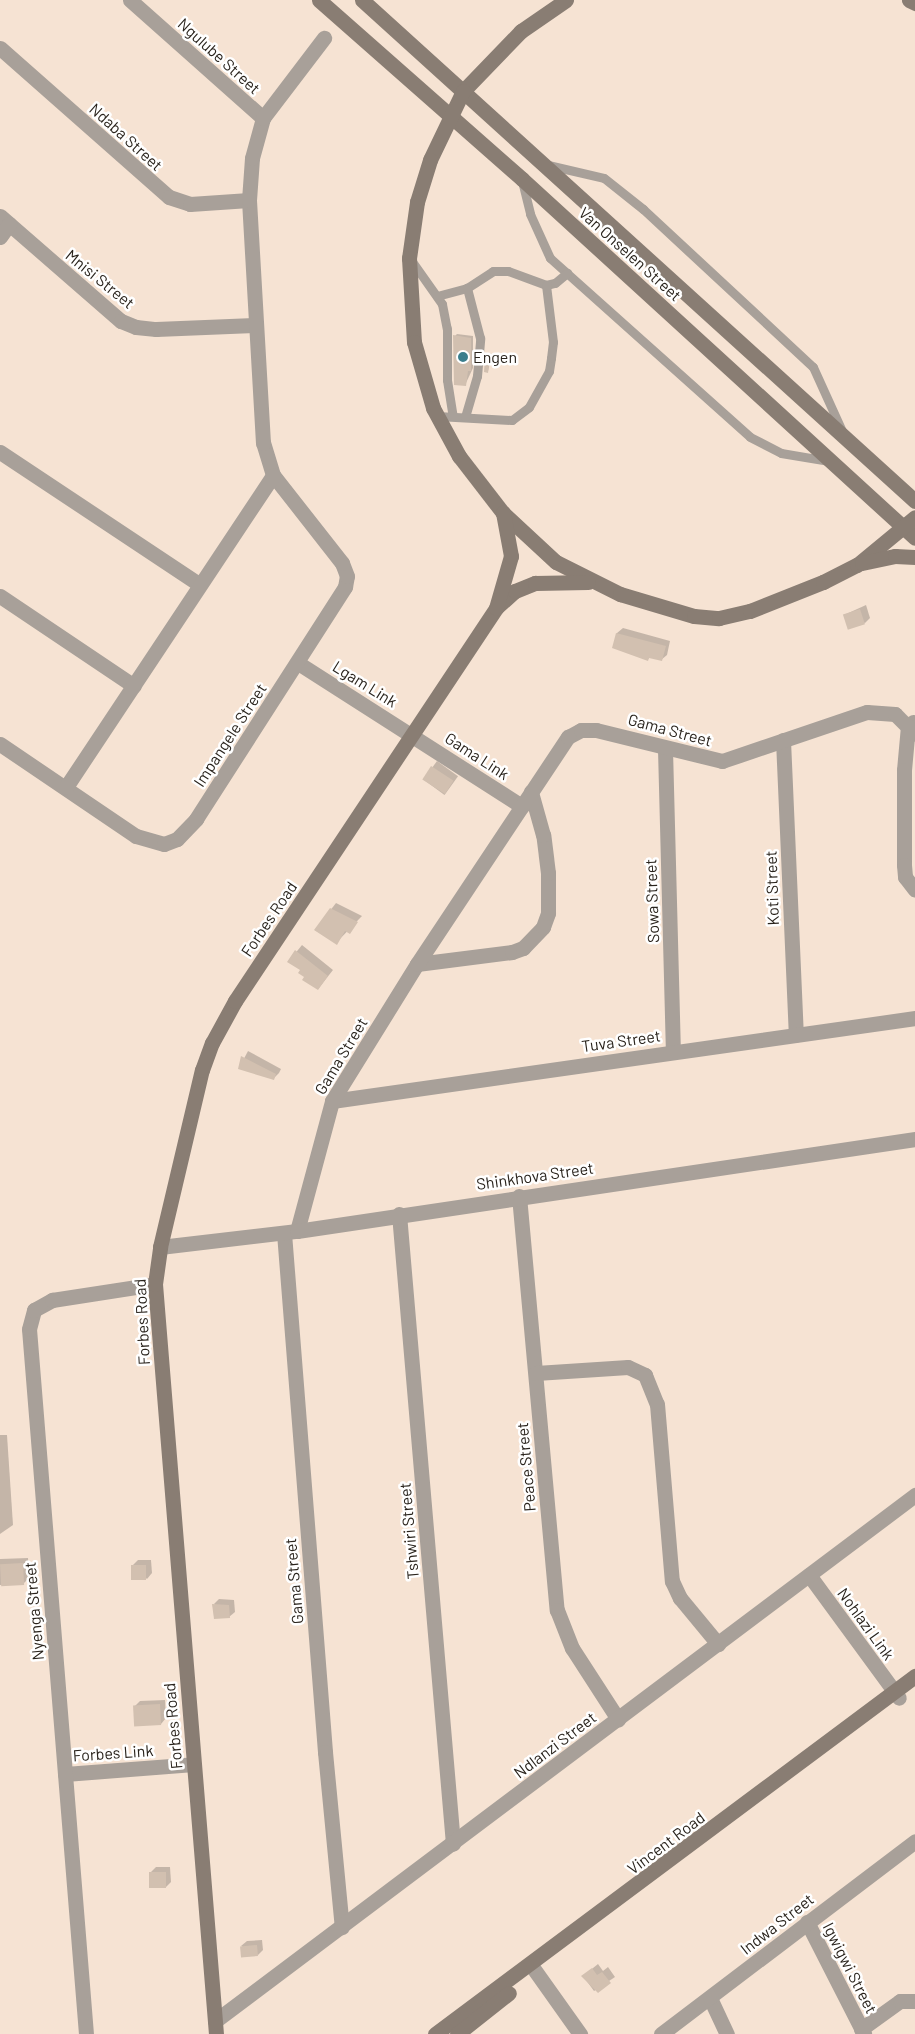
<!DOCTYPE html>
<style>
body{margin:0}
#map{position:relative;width:915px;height:2034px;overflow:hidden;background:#f6e3d3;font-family:Barlow,sans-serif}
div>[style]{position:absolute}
.shadow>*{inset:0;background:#0003;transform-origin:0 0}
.building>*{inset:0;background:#d2c0b0;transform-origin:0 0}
.lane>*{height:9px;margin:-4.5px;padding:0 4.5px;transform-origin:4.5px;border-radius:4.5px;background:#a8a099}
.street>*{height:15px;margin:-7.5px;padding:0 7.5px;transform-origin:7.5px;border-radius:7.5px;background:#a8a099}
.secondary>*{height:15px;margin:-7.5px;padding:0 7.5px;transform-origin:7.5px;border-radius:7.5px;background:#897d73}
.dots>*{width:14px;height:14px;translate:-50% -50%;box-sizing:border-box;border:2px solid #fff;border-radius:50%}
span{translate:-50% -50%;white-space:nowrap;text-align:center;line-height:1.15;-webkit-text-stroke:5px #fff;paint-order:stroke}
.street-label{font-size:16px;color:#29231c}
.poi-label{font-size:16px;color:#29231c}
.left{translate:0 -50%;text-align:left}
</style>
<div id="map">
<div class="shadow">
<i style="clip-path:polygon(457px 334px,473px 336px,473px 368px,465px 385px,455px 336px)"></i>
<i style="clip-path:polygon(488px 353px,492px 354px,488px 371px,486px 356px)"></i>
<i style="clip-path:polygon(866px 605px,870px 618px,865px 623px,844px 615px)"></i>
<i style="clip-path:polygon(623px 628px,670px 641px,667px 655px,661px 660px,650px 657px,647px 660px,614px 647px,617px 633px)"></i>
<i style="left:437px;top:761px;width:26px;height:23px;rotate:36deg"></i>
<i style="clip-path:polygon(336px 903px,362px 916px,336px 943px,315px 930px)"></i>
<i style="clip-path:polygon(302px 945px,333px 970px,318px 989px,301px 970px,289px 961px)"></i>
<i style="clip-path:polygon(248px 1051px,281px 1069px,279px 1073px,274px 1078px,239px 1068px)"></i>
<i style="clip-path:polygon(0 1435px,7px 1435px,13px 1525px,0 1534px)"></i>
<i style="clip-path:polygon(28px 1558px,29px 1578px,23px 1584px,0 1585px,0 1559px)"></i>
<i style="clip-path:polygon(138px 1560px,151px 1560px,152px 1573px,147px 1579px,132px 1566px)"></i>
<i style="clip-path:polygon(219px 1599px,234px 1600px,235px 1612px,229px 1617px,214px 1604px)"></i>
<i style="clip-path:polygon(165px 1700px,166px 1718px,161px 1724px,135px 1706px,140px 1701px)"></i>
<i style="clip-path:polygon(156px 1867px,170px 1867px,171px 1882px,166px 1887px,150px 1873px)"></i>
<i style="clip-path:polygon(262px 1940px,263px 1950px,258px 1955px,241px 1946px,247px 1941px)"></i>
<i style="clip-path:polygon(598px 1964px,603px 1971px,608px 1967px,615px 1977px,594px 1991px,583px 1976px)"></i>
</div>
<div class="building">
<i style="clip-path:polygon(453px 335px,471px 338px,471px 371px,468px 371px,466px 386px,454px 385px)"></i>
<i style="clip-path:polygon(485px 355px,490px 356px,488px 373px,484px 372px)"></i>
<i style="left:860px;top:609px;width:16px;height:18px;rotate:72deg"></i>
<i style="clip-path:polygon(616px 633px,666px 646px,662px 661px,649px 658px,648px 661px,612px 648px)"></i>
<i style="left:431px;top:766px;width:27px;height:16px;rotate:33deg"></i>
<i style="clip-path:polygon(330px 908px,358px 922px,350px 934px,345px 931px,337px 945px,314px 930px)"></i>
<i style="clip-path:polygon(295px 950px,328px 976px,318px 990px,302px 980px,304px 977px,298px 973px,300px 970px,287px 962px)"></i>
<i style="clip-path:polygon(241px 1056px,276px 1074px,274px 1080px,238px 1069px)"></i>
<i style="left:23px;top:1563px;width:22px;height:23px;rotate:87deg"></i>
<i style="left:131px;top:1565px;width:15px;height:15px"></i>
<i style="clip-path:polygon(212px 1604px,229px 1605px,230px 1618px,214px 1619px)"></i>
<i style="left:160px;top:1704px;width:21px;height:27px;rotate:87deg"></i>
<i style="left:149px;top:1872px;width:17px;height:16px"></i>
<i style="left:257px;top:1945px;width:11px;height:17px;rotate:85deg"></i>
<i style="clip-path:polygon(592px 1968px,597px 1975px,602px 1972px,611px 1983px,598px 1993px,581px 1976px)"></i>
</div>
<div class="lane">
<i style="left:548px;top:165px;width:57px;rotate:13.1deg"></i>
<i style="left:604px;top:178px;width:50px;rotate:38.5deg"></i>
<i style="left:643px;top:209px;width:232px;rotate:42.9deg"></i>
<i style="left:813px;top:367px;width:70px;rotate:65.6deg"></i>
<i style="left:522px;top:181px;width:34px;rotate:76deg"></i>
<i style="left:530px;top:214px;width:48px;rotate:65.6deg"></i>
<i style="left:550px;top:258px;width:268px;rotate:41.8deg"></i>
<i style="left:750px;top:437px;width:35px;rotate:27deg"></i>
<i style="left:781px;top:453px;width:49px;rotate:9.5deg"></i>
<i style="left:411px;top:260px;width:54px;rotate:54.8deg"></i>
<i style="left:442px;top:304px;width:25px;rotate:79deg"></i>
<i style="left:447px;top:329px;width:51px;rotate:90deg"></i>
<i style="left:447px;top:380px;width:36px;rotate:81deg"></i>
<i style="left:437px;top:296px;width:31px;rotate:-15deg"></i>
<i style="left:467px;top:288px;width:31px;rotate:-33deg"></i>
<i style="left:493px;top:271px;width:15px"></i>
<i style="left:508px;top:271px;width:40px;rotate:20.2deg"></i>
<i style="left:546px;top:285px;width:9px;rotate:-13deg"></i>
<i style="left:555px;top:283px;width:16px;rotate:-40deg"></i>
<i style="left:437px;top:416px;width:75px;rotate:3.1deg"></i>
<i style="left:512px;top:420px;width:21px;rotate:-37deg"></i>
<i style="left:529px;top:407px;width:41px;rotate:-60.9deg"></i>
<i style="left:549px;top:371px;width:13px;rotate:-81deg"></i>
<i style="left:551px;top:358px;width:16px;rotate:-83deg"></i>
<i style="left:553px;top:342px;width:57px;rotate:-97deg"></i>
<i style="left:465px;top:417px;width:43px;rotate:-73.7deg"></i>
<i style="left:477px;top:376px;width:38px;rotate:-85deg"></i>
<i style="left:480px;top:338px;width:52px;rotate:-104.6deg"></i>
</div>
<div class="street">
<i style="left:130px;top:0;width:178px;rotate:41.6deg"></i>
<i style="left:0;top:48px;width:225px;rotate:41.4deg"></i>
<i style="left:169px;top:197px;width:22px;rotate:18deg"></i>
<i style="left:190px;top:204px;width:59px;rotate:-3.9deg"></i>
<i style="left:0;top:216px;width:160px;rotate:41deg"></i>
<i style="left:121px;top:321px;width:16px;rotate:22deg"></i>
<i style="left:136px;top:327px;width:20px;rotate:6deg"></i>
<i style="left:156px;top:329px;width:98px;rotate:-2.3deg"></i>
<i style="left:0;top:237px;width:16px;rotate:-55deg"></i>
<i style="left:0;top:452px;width:239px;rotate:33.6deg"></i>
<i style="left:0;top:596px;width:161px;rotate:33.9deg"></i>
<i style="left:298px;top:663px;width:266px;rotate:32.6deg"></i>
<i style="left:913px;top:722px;width:6px;rotate:141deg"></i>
<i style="left:908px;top:726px;width:44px;rotate:95.2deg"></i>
<i style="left:904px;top:770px;width:95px;rotate:90deg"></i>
<i style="left:904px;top:865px;width:12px;rotate:85deg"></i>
<i style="left:905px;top:877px;width:16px;rotate:52deg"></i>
<i style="left:783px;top:740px;width:295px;rotate:87.5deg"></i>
<i style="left:0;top:744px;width:164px;rotate:34.1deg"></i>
<i style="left:136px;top:836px;width:29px;rotate:16deg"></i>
<i style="left:164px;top:844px;width:14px;rotate:-21deg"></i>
<i style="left:177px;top:839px;width:28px;rotate:-46deg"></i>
<i style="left:196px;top:819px;width:276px;rotate:-57.3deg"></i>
<i style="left:345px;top:587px;width:11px;rotate:-80deg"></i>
<i style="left:347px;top:576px;width:14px;rotate:-111deg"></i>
<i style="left:342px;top:563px;width:112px;rotate:-128.1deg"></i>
<i style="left:273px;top:475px;width:34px;rotate:-107deg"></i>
<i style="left:263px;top:443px;width:243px;rotate:-93.3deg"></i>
<i style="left:249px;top:200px;width:42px;rotate:-85.9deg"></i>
<i style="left:252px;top:158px;width:41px;rotate:-74.6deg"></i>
<i style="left:263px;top:118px;width:101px;rotate:-52.7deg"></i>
<i style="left:665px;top:749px;width:302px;rotate:88.5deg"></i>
<i style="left:66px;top:787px;width:374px;rotate:-56.4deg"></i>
<i style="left:417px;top:964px;width:96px;rotate:-7.2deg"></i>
<i style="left:512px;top:952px;width:12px;rotate:-20deg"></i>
<i style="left:523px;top:948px;width:29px;rotate:-46deg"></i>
<i style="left:543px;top:927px;width:15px;rotate:-70deg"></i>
<i style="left:548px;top:913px;width:40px;rotate:-90deg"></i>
<i style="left:548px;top:873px;width:38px;rotate:-97deg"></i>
<i style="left:543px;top:835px;width:45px;rotate:-105.6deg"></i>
<i style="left:332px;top:1101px;width:589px;rotate:-8.1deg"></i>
<i style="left:519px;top:1196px;width:416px;rotate:84.8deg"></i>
<i style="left:557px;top:1610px;width:41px;rotate:68.5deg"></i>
<i style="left:572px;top:1648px;width:85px;rotate:57.1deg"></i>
<i style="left:399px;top:1214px;width:632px;rotate:85.1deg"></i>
<i style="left:297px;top:1231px;width:135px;rotate:-74.9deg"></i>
<i style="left:332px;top:1101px;width:161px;rotate:-58.2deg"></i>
<i style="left:417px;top:964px;width:273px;rotate:-56.4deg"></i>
<i style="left:568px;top:737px;width:15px;rotate:-28deg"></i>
<i style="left:581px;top:730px;width:15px"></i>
<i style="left:596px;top:730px;width:130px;rotate:13.8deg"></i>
<i style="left:722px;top:761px;width:153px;rotate:-18.7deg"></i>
<i style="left:867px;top:712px;width:28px;rotate:4deg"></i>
<i style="left:895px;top:714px;width:28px;rotate:45deg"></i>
<i style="left:284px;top:1233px;width:521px;rotate:85.48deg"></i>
<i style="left:325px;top:1752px;width:176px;rotate:84.5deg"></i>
<i style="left:160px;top:1247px;width:138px;rotate:-6.7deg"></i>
<i style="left:297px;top:1231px;width:625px;rotate:-8.47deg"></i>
<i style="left:536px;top:1373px;width:92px;rotate:-3.7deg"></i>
<i style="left:628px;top:1367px;width:19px;rotate:25deg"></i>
<i style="left:645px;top:1375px;width:31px;rotate:68deg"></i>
<i style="left:657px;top:1404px;width:178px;rotate:85.2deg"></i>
<i style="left:672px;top:1581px;width:19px;rotate:65deg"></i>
<i style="left:680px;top:1598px;width:60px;rotate:50.4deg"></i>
<i style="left:809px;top:1575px;width:152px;rotate:53.8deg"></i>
<i style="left:65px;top:1774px;width:129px;rotate:-4.4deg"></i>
<i style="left:807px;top:1922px;width:126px;rotate:63deg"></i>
<i style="left:531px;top:1965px;width:85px;rotate:54.6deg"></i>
<i style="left:710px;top:1998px;width:40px;rotate:65deg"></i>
<i style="left:215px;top:2021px;width:876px;rotate:-36.92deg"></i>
<i style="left:861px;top:2029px;width:48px;rotate:-35.7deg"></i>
<i style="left:900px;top:2001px;width:15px"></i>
<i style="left:86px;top:2034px;width:707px;rotate:-94.62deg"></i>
<i style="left:29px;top:1329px;width:20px;rotate:-75deg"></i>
<i style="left:34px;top:1310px;width:21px;rotate:-29deg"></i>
<i style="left:52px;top:1300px;width:104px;rotate:-8.8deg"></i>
<i style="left:661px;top:2034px;width:319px;rotate:-37.2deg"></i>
</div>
<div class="secondary">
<i style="left:319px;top:0;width:271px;rotate:41.4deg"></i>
<i style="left:522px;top:179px;width:532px;rotate:42.41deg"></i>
<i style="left:362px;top:0;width:746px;rotate:42.18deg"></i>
<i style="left:566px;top:0;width:55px;rotate:145.4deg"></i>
<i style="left:521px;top:31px;width:83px;rotate:134deg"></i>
<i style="left:463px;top:91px;width:76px;rotate:115.6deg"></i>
<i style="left:430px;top:160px;width:44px;rotate:107.2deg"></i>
<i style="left:417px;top:202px;width:57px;rotate:98.1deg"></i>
<i style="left:409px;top:258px;width:84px;rotate:86.6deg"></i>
<i style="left:414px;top:342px;width:69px;rotate:73.9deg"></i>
<i style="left:433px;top:408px;width:55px;rotate:61.6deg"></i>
<i style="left:459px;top:456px;width:72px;rotate:52.3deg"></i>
<i style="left:503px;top:513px;width:72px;rotate:42.8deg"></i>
<i style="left:556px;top:562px;width:72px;rotate:26.6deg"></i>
<i style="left:620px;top:594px;width:77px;rotate:16.6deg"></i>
<i style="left:694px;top:616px;width:25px;rotate:5deg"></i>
<i style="left:719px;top:618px;width:32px;rotate:-13deg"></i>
<i style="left:750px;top:611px;width:79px;rotate:-21.7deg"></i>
<i style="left:823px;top:582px;width:38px;rotate:-27deg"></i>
<i style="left:857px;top:565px;width:75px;rotate:-39.6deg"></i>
<i style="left:909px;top:0;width:7px;rotate:27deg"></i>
<i style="left:862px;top:563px;width:34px;rotate:-12deg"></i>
<i style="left:895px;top:556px;width:20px;rotate:3deg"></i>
<i style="left:497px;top:607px;width:24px;rotate:-42deg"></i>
<i style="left:515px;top:591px;width:22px;rotate:-22deg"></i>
<i style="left:535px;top:583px;width:53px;rotate:-1.1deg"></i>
<i style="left:216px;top:2034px;width:752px;rotate:-94.65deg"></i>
<i style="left:155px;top:1284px;width:37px;rotate:-82deg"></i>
<i style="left:160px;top:1247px;width:182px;rotate:-76.7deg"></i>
<i style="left:202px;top:1070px;width:29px;rotate:-70deg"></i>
<i style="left:212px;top:1043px;width:48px;rotate:-61.3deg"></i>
<i style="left:235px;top:1001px;width:472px;rotate:-56.4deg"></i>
<i style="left:496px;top:608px;width:54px;rotate:-73.9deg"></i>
<i style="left:511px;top:556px;width:44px;rotate:-100.5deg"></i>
<i style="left:435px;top:2034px;width:599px;rotate:-36.72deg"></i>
<i style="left:457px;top:2034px;width:66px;rotate:-38.3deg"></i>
</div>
<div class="dots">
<i style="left:463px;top:357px;background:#3a7e8d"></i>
</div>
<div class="street-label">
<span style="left:219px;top:56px;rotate:42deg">Ngulube Street</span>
<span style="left:126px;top:137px;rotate:42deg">Ndaba Street</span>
<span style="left:630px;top:254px;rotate:42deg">Van Onselen Street</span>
<span style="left:100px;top:279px;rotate:39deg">Mnisi Street</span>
<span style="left:365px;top:684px;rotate:32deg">Lgam Link</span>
<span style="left:670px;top:730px;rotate:15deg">Gama Street</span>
<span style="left:230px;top:735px;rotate:-57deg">Impangele Street</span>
<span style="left:477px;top:756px;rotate:33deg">Gama Link</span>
<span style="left:772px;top:888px;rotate:-92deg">Koti Street</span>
<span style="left:652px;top:901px;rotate:-92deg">Sowa Street</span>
<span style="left:269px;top:919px;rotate:-56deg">Forbes Road</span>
<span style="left:621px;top:1041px;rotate:-8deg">Tuva Street</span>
<span style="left:341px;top:1056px;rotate:-59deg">Gama Street</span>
<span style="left:535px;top:1176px;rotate:-8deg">Shinkhova Street</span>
<span style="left:142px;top:1322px;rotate:-93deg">Forbes Road</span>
<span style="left:526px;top:1467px;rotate:-95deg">Peace Street</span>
<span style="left:409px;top:1531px;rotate:-95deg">Tshwiri Street</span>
<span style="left:294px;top:1581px;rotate:-95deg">Gama Street</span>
<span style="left:34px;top:1611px;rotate:-95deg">Nyenga Street</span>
<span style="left:866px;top:1624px;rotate:54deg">Nohlazi Link</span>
<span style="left:173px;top:1726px;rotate:-95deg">Forbes Road</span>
<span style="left:555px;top:1745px;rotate:-37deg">Ndlanzi Street</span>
<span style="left:113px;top:1753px;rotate:-4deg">Forbes Link</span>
<span style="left:666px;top:1843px;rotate:-37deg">Vincent Road</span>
<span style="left:777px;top:1924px;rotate:-38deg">Indwa Street</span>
<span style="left:850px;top:1968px;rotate:63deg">Igwigwi Street</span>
</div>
<div class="poi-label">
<span class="left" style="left:473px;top:357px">Engen</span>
</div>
</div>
